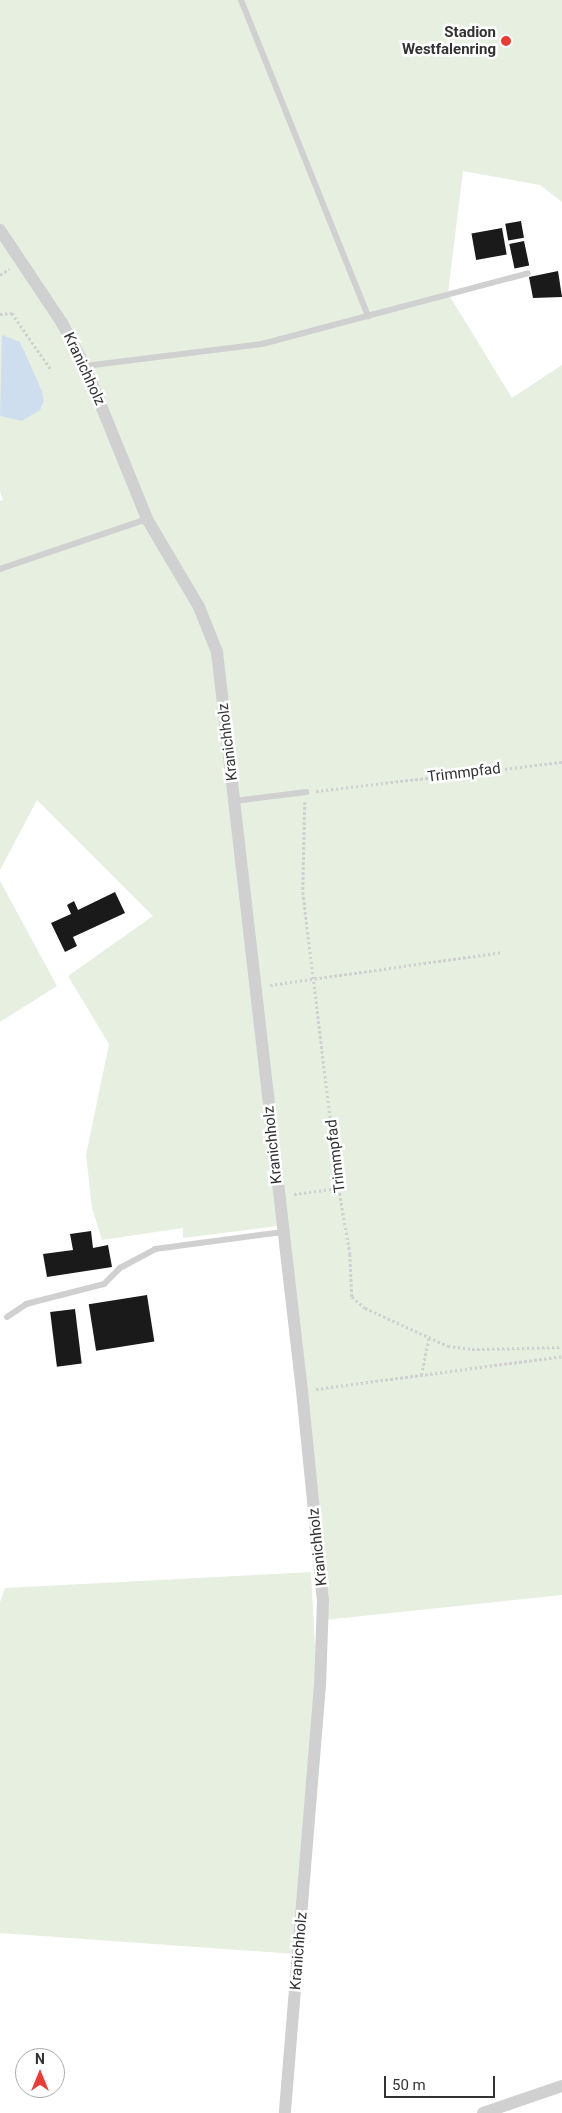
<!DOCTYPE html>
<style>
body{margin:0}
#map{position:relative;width:562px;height:2113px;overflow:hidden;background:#fff;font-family:Roboto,sans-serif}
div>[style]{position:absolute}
.green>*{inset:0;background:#e7efe1}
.water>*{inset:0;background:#cedeef}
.building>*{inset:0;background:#1a1a1a;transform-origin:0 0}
.path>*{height:2.5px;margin-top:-1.25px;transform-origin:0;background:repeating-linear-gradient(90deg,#d0d0d0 0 2.5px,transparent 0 5px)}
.lane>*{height:6px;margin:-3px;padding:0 3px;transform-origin:3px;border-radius:3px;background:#d0d0d0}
.street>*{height:12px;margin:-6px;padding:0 6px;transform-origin:6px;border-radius:6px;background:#d0d0d0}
.dots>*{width:14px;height:14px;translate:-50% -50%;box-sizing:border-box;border:2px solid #fff;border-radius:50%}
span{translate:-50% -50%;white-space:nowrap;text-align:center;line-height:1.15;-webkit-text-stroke:5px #fff;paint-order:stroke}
.poi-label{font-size:15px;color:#333;font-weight:700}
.right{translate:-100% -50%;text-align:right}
.street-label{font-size:15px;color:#333}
.north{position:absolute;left:15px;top:2048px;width:50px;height:50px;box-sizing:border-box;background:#fff;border:1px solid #adadad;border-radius:50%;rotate:0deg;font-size:14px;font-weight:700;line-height:20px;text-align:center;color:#333}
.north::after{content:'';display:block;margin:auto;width:18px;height:22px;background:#ec3b33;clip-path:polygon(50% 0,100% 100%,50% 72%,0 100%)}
.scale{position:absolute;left:384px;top:2076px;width:111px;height:22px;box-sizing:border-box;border:2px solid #333;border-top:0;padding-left:6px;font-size:15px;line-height:18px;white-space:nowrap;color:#333;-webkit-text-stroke:4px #fff;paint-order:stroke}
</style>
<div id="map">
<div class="green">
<i style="clip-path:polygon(0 0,240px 0,366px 317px,449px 295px,512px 398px,562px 365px,562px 1595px,324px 1620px,286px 1225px,183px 1238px,183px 1228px,102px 1240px,92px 1208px,86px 1155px,109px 1044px,68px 976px,153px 916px,37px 800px,0 870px,0 501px,3px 500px,0 491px)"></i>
<i style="clip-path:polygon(243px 0,562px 0,562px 202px,540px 185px,463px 171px,448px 293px,368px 314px)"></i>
<i style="clip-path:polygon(0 881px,57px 986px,0 1022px)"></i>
<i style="clip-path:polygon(311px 1572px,317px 1684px,296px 1954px,0 1933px,0 1602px,5px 1588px)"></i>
</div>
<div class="water">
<i style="clip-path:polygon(2px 335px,20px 342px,42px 391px,44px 401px,40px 410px,22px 421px,0 416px)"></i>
</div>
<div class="building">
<i style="left:521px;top:221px;width:17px;height:16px;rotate:80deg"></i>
<i style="left:502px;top:228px;width:27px;height:31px;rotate:80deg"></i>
<i style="left:524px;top:241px;width:25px;height:15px;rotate:78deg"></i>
<i style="clip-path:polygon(558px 271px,562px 297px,533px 298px,529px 277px)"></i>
<i style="clip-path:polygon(115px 892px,125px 913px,73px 937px,77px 946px,65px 952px,51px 923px,71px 914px,67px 905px,74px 901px,78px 910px)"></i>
<i style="clip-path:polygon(91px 1231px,93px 1248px,108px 1245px,112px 1267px,47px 1277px,43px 1254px,73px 1250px,70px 1234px)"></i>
<i style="left:147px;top:1295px;width:47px;height:59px;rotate:81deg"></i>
<i style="left:75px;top:1309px;width:55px;height:25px;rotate:83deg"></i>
</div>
<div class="path">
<i style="left:0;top:275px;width:11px;rotate:-34deg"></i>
<i style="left:0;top:314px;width:12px;rotate:-5deg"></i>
<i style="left:12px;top:313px;width:70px;rotate:55.4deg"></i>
<i style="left:316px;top:791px;width:248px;rotate:-6.7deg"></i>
<i style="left:305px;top:802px;width:90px;rotate:91.3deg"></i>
<i style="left:303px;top:892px;width:298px;rotate:83.1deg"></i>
<i style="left:339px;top:1188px;width:67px;rotate:80.5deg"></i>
<i style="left:350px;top:1254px;width:43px;rotate:87.3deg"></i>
<i style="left:352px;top:1297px;width:17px;rotate:40deg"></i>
<i style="left:365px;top:1308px;width:91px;rotate:24.6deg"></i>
<i style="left:448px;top:1346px;width:24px;rotate:7deg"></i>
<i style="left:472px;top:1349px;width:90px;rotate:-1.3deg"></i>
<i style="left:270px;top:985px;width:233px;rotate:-8.1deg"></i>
<i style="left:294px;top:1194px;width:45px;rotate:-7.6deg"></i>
<i style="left:421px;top:1375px;width:38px;rotate:-78deg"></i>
<i style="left:316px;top:1389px;width:248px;rotate:-7.6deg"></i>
</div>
<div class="lane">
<i style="left:241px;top:0;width:341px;rotate:68.1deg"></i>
<i style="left:85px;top:366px;width:178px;rotate:-7.1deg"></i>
<i style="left:262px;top:344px;width:275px;rotate:-14.9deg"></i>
<i style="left:0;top:569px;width:155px;rotate:-18.8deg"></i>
<i style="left:234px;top:801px;width:73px;rotate:-7.1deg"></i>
<i style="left:7px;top:1317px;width:23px;rotate:-34deg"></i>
<i style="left:26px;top:1304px;width:81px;rotate:-14.4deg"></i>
<i style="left:104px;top:1284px;width:23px;rotate:-45deg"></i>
<i style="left:120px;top:1268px;width:40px;rotate:-28deg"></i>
<i style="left:155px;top:1249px;width:129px;rotate:-7.6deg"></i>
</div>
<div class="street">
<i style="left:0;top:230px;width:112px;rotate:56.3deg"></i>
<i style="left:62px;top:323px;width:49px;rotate:61.9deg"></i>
<i style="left:85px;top:366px;width:165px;rotate:67.9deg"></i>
<i style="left:147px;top:519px;width:102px;rotate:59.4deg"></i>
<i style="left:199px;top:607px;width:48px;rotate:68.2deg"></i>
<i style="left:217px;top:652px;width:744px;rotate:83.44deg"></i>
<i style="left:302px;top:1391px;width:210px;rotate:84.3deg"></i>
<i style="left:323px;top:1600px;width:85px;rotate:92deg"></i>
<i style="left:320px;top:1685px;width:429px;rotate:94.7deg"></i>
<i style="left:483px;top:2113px;width:83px;rotate:-18.9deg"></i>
</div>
<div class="dots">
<i style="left:506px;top:41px;background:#ec3b33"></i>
</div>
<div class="poi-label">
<span class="right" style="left:496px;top:41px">Stadion<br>Westfalenring</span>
</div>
<div class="street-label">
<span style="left:84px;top:369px;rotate:65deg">Kranichholz</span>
<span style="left:228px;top:742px;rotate:-97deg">Kranichholz</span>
<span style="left:464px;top:773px;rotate:-7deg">Trimmpfad</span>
<span style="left:273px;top:1145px;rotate:-96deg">Kranichholz</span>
<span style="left:336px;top:1156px;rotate:-97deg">Trimmpfad</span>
<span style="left:318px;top:1547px;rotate:-96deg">Kranichholz</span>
<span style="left:299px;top:1951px;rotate:-85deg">Kranichholz</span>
</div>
<div class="north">N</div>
<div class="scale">50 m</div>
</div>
